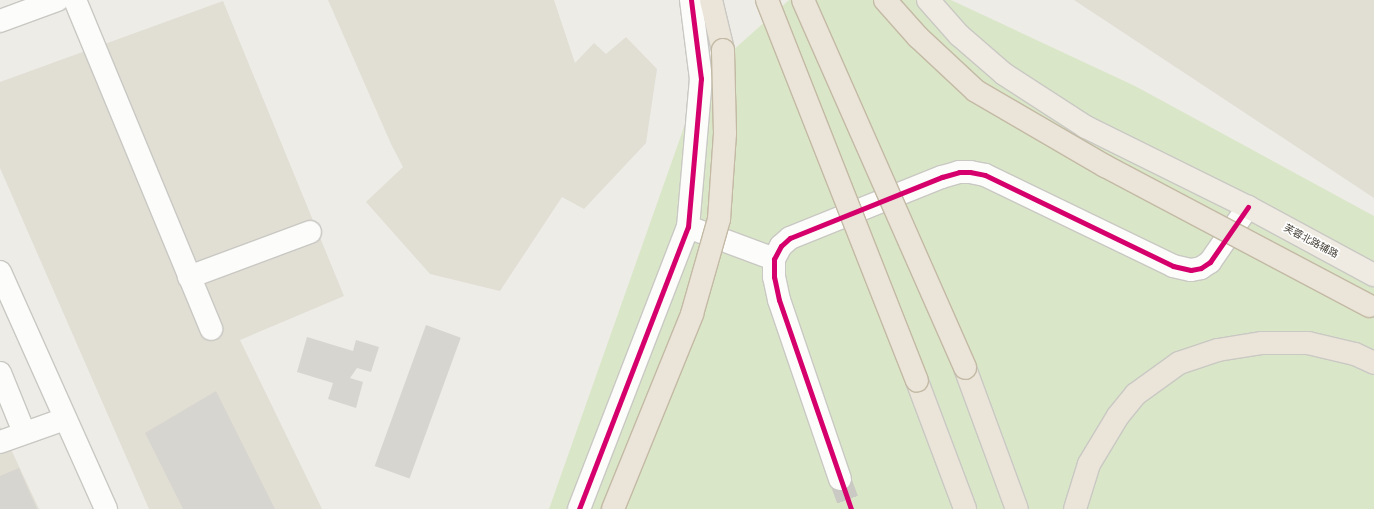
<!DOCTYPE html>
<meta charset="utf-8">
<style>
body{margin:0}
#map{position:relative;width:1374px;height:509px;overflow:hidden;background:#edece7;font-family:"Noto Sans","Noto Sans SC",sans-serif}
div>[style]{position:absolute}
.residential>*{inset:0;background:#e1ded4}
.green>*{inset:0;background:#dae6c8}
.building>*{inset:0;background:#d7d5cf;transform-origin:0 0}
.minor-tunnel>*{height:22px;margin-top:-11px;transform-origin:0;background:repeating-linear-gradient(90deg,#cbc9c3 0 22px,transparent 0 33px)}
.roads{filter:drop-shadow(1px 0 #c9c8c3) drop-shadow(-1px 0 #c9c8c3) drop-shadow(0 1px #c9c8c3) drop-shadow(0 -1px #c9c8c3)}
.minor>*{height:22px;margin:-11px;padding:0 11px;transform-origin:11px;border-radius:11px;background:#fcfcfb}
.major>*{height:22px;margin:-11px;padding:0 11px;transform-origin:11px;border-radius:11px;background:#efebe2}
.highway>*{height:22px;margin:-11px;padding:0 11px;transform-origin:11px;border-radius:11px;background:#eae4d9}
.bridges{filter:drop-shadow(1px 0 #c3b9a4) drop-shadow(-1px 0 #c3b9a4) drop-shadow(0 1px #c3b9a4) drop-shadow(0 -1px #c3b9a4)}
.highway-bridge>*{height:22px;margin:-11px;padding:0 11px;transform-origin:11px;border-radius:11px;background:#eae4d9}
.cycleway>*{height:5px;margin:-2.5px;padding:0 2.5px;transform-origin:2.5px;border-radius:2.5px;background:#d6006c}
span{translate:-50% -50%;white-space:nowrap;text-align:center;line-height:1.15;-webkit-text-stroke:3px #fff;paint-order:stroke}
.street-label{font-size:10px;color:#423d34}
</style>
<div id="map">
<div class="residential">
<i style="clip-path:polygon(328px 0,554px 0,575px 63px,594px 43px,606px 54px,626px 37px,657px 69px,646px 143px,584px 209px,562px 197px,500px 291px,430px 274px,366px 202px,403px 167px,391px 144px)"></i>
<i style="clip-path:polygon(1074px 0,1374px 0,1374px 198px)"></i>
<i style="clip-path:polygon(223px 1px,344px 296px,240px 340px,322px 509px,149px 509px,0 168px,0 82px)"></i>
<i style="clip-path:polygon(0 426px,39px 509px,0 509px)"></i>
</div>
<div class="green">
<i style="clip-path:polygon(789px 0,951px 0,1135px 86px,1374px 216px,1374px 509px,549px 509px,701px 79px)"></i>
</div>
<div class="building">
<i style="left:426px;top:325px;width:37px;height:150px;rotate:20deg"></i>
<i style="clip-path:polygon(307px 337px,353px 351px,356px 340px,379px 347px,371px 372px,357px 368px,350px 378px,363px 382px,356px 408px,328px 399px,333px 383px,297px 372px)"></i>
<i style="clip-path:polygon(216px 391px,275px 509px,183px 509px,145px 433px)"></i>
<i style="clip-path:polygon(19px 468px,37px 509px,0 509px,0 476px)"></i>
</div>
<div class="minor-tunnel">
<i style="left:840px;top:479px;width:32px;rotate:70deg"></i>
</div>
<div class="roads">
<div class="minor">
<i style="left:75px;top:0;width:356px;rotate:67.5deg"></i>
<i style="left:0;top:21px;width:61px;rotate:-20.2deg"></i>
<i style="left:688px;top:227px;width:92px;rotate:20.4deg"></i>
<i style="left:0;top:272px;width:260px;rotate:65.9deg"></i>
<i style="left:189px;top:277px;width:129px;rotate:-20.4deg"></i>
<i style="left:0;top:373px;width:64px;rotate:67.9deg"></i>
<i style="left:0;top:442px;width:69px;rotate:-19.5deg"></i>
<i style="left:840px;top:479px;width:189px;rotate:-108.8deg"></i>
<i style="left:779px;top:300px;width:24px;rotate:-102deg"></i>
<i style="left:774px;top:277px;width:18px;rotate:-90deg"></i>
<i style="left:774px;top:259px;width:15px;rotate:-62deg"></i>
<i style="left:781px;top:246px;width:12px;rotate:-42deg"></i>
<i style="left:790px;top:238px;width:164px;rotate:-21.9deg"></i>
<i style="left:942px;top:177px;width:18px;rotate:-16deg"></i>
<i style="left:959px;top:172px;width:11px"></i>
<i style="left:970px;top:172px;width:15px;rotate:11deg"></i>
<i style="left:985px;top:175px;width:209px;rotate:25.8deg"></i>
<i style="left:1173px;top:266px;width:18px;rotate:13deg"></i>
<i style="left:1191px;top:270px;width:10px;rotate:-11deg"></i>
<i style="left:1201px;top:268px;width:11px;rotate:-34deg"></i>
<i style="left:1210px;top:262px;width:67px;rotate:-55.4deg"></i>
<i style="left:579px;top:509px;width:302px;rotate:-68.9deg"></i>
<i style="left:688px;top:227px;width:149px;rotate:-85deg"></i>
<i style="left:701px;top:79px;width:80px;rotate:-97.2deg"></i>
</div>
<div class="major">
<i style="left:928px;top:0;width:47px;rotate:48.5deg"></i>
<i style="left:959px;top:35px;width:60px;rotate:40.9deg"></i>
<i style="left:1004px;top:74px;width:98px;rotate:32.9deg"></i>
<i style="left:1086px;top:127px;width:181px;rotate:26.3deg"></i>
<i style="left:1248px;top:207px;width:143px;rotate:28.4deg"></i>
</div>
<div class="highway">
<i style="left:711px;top:0;width:51px;rotate:76.5deg"></i>
<i style="left:965px;top:368px;width:150px;rotate:69.8deg"></i>
<i style="left:917px;top:381px;width:137px;rotate:69.4deg"></i>
<i style="left:1075px;top:509px;width:47px;rotate:-72.7deg"></i>
<i style="left:1089px;top:464px;width:56px;rotate:-58.9deg"></i>
<i style="left:1118px;top:416px;width:28px;rotate:-51deg"></i>
<i style="left:1136px;top:394px;width:53px;rotate:-35.8deg"></i>
<i style="left:1179px;top:363px;width:41px;rotate:-18.4deg"></i>
<i style="left:1218px;top:350px;width:45px;rotate:-9deg"></i>
<i style="left:1262px;top:343px;width:46px"></i>
<i style="left:1308px;top:343px;width:48px;rotate:13.2deg"></i>
<i style="left:1355px;top:354px;width:21px;rotate:25deg"></i>
</div>
</div>
<div class="bridges">
<div class="highway-bridge">
<i style="left:767px;top:0;width:409px;rotate:68.5deg"></i>
<i style="left:803px;top:0;width:402px;rotate:66.2deg"></i>
<i style="left:885px;top:0;width:50px;rotate:48.3deg"></i>
<i style="left:918px;top:37px;width:79px;rotate:43deg"></i>
<i style="left:976px;top:91px;width:149px;rotate:30.2deg"></i>
<i style="left:1105px;top:166px;width:299px;rotate:27.9deg"></i>
<i style="left:613px;top:509px;width:210px;rotate:-67.9deg"></i>
<i style="left:692px;top:314px;width:99px;rotate:-74.1deg"></i>
<i style="left:719px;top:219px;width:86px;rotate:-86deg"></i>
<i style="left:725px;top:133px;width:83px;rotate:-91.4deg"></i>
</div>
</div>
<div class="cycleway">
<i style="left:579px;top:509px;width:302px;rotate:-68.9deg"></i>
<i style="left:688px;top:227px;width:149px;rotate:-85deg"></i>
<i style="left:701px;top:79px;width:80px;rotate:-97.2deg"></i>
<i style="left:851px;top:509px;width:221px;rotate:-109deg"></i>
<i style="left:779px;top:300px;width:24px;rotate:-102deg"></i>
<i style="left:774px;top:277px;width:18px;rotate:-90deg"></i>
<i style="left:774px;top:259px;width:15px;rotate:-62deg"></i>
<i style="left:781px;top:246px;width:12px;rotate:-42deg"></i>
<i style="left:790px;top:238px;width:164px;rotate:-21.9deg"></i>
<i style="left:942px;top:177px;width:18px;rotate:-16deg"></i>
<i style="left:959px;top:172px;width:11px"></i>
<i style="left:970px;top:172px;width:15px;rotate:11deg"></i>
<i style="left:985px;top:175px;width:209px;rotate:25.8deg"></i>
<i style="left:1173px;top:266px;width:18px;rotate:13deg"></i>
<i style="left:1191px;top:270px;width:10px;rotate:-11deg"></i>
<i style="left:1201px;top:268px;width:11px;rotate:-34deg"></i>
<i style="left:1210px;top:262px;width:67px;rotate:-55.4deg"></i>
</div>
<div class="street-label">
<span style="left:1311px;top:241px;rotate:28deg">芙蓉北路辅路</span>
</div>
</div>
